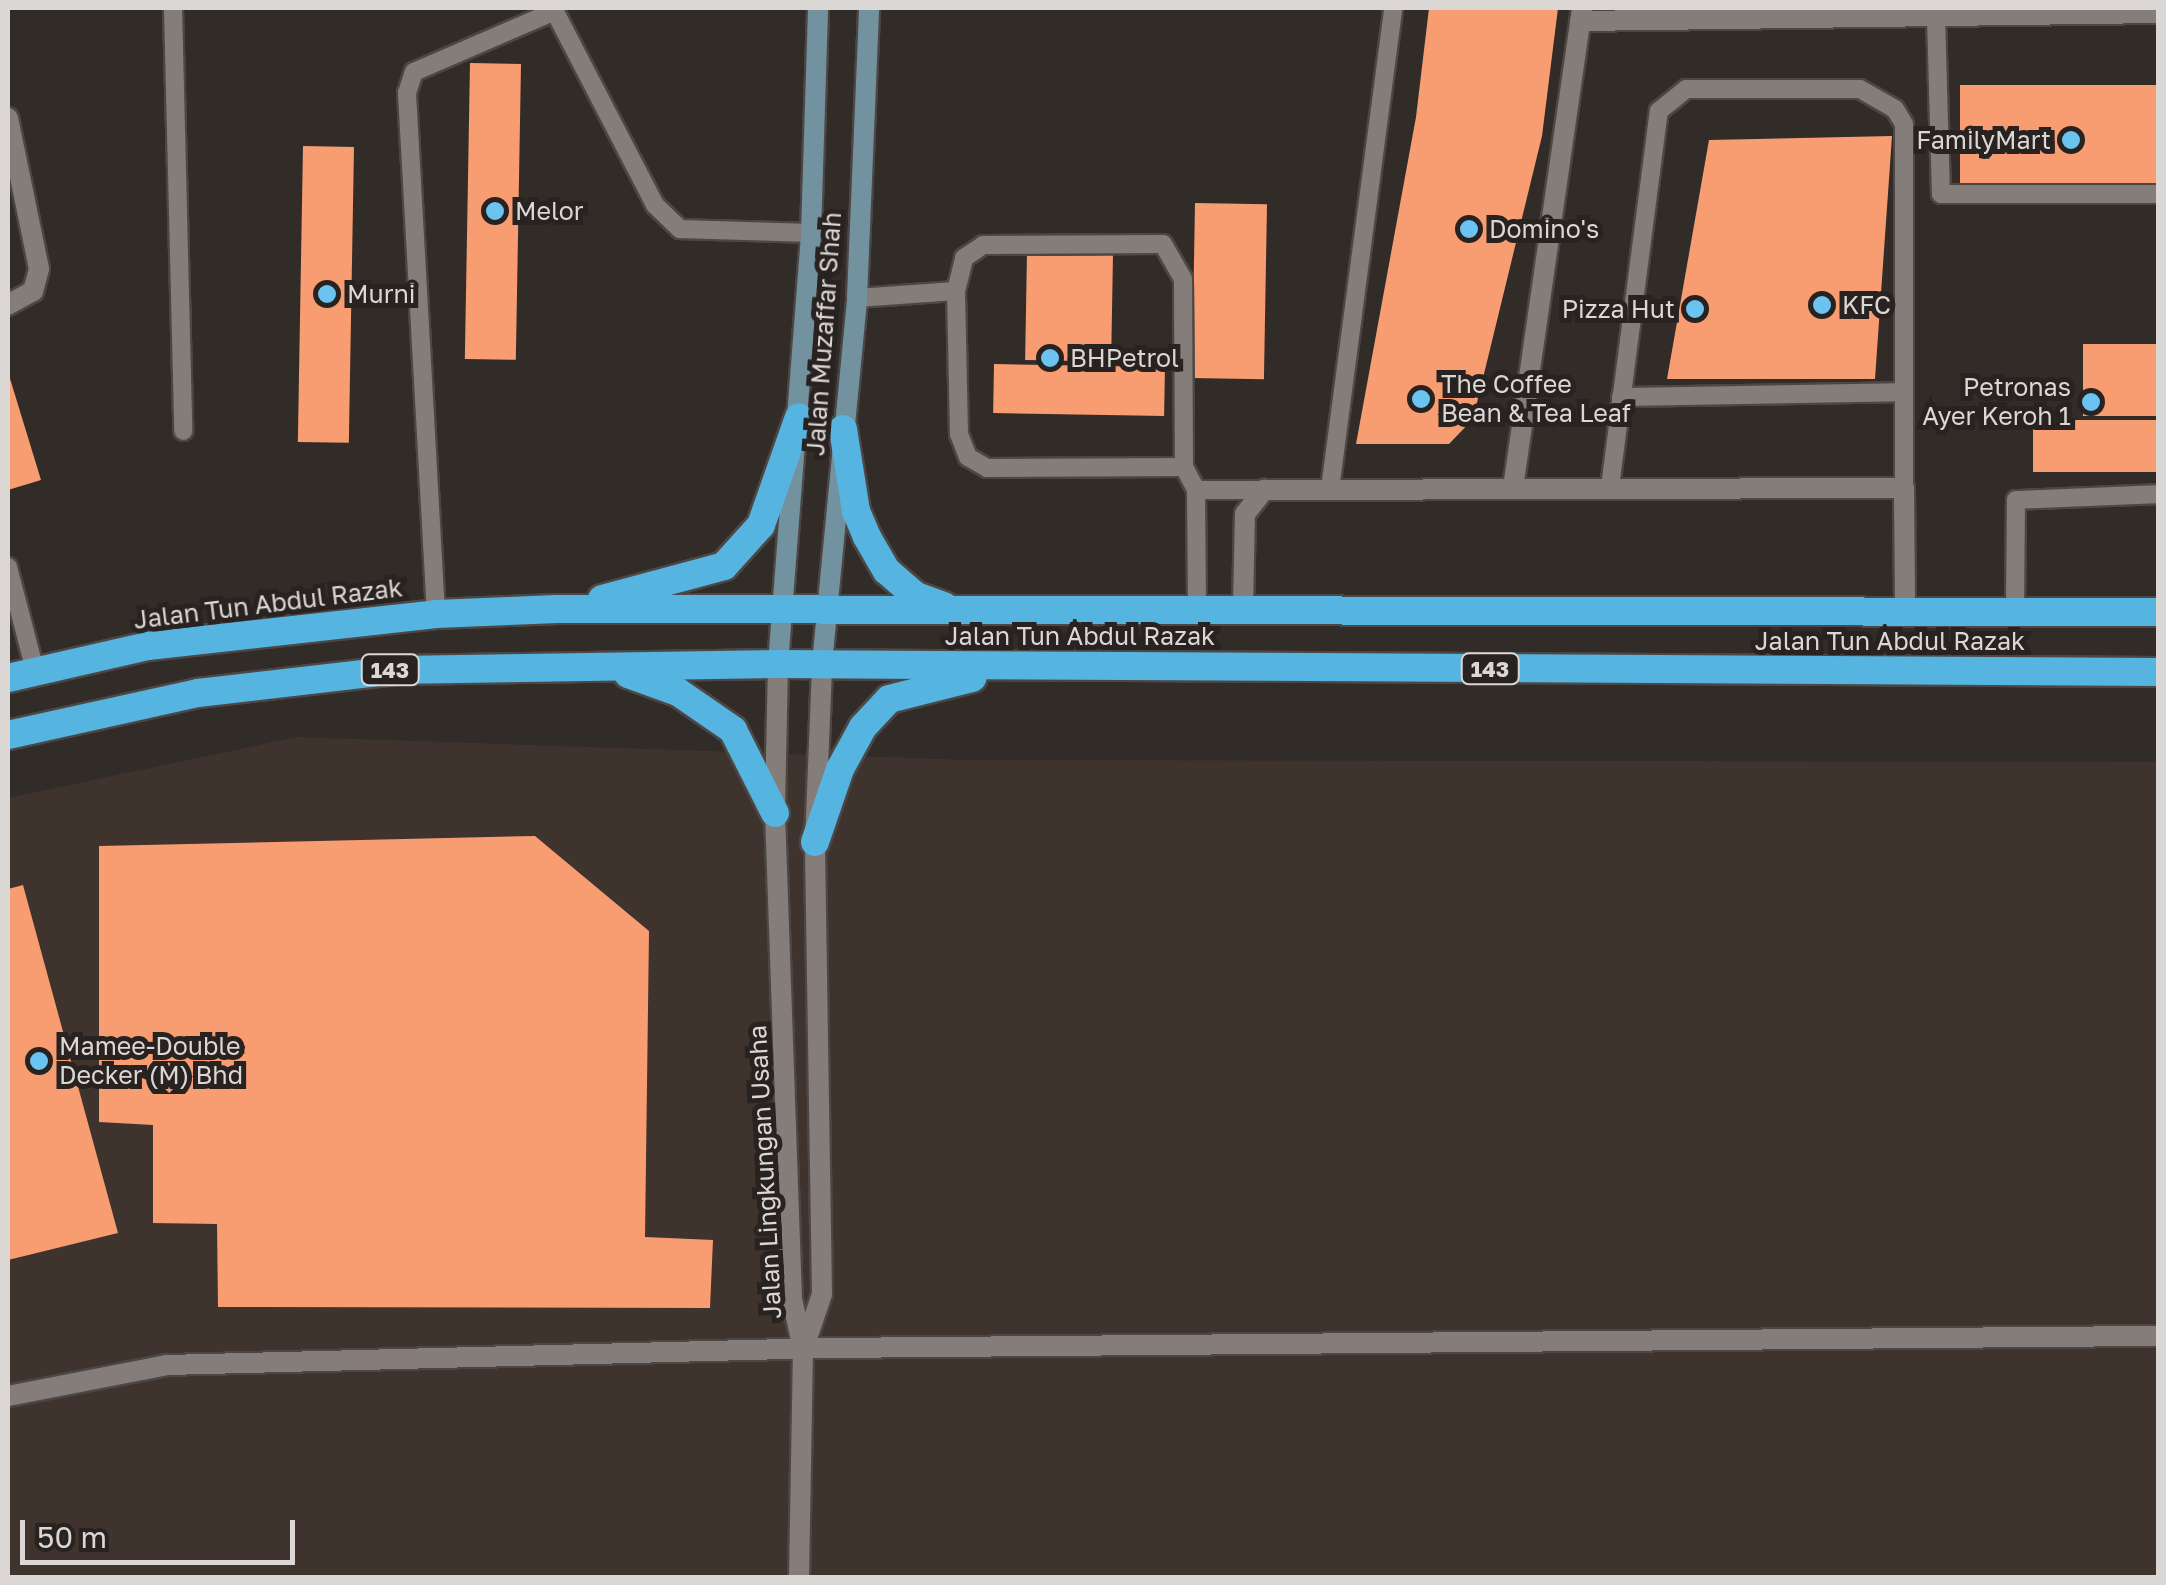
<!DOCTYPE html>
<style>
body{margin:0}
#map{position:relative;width:2166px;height:1585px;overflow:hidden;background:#322c29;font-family:"Golos Text",sans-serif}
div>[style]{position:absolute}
.built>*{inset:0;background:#3f332d}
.building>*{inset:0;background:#f89d71;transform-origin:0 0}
.roads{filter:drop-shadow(2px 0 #4c4745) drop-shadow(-2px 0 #4c4745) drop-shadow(0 2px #4c4745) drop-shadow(0 -2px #4c4745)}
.service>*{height:18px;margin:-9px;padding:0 9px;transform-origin:9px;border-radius:9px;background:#847d79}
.minor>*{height:20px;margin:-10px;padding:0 10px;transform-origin:10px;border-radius:10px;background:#847d79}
.secondary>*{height:20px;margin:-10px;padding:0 10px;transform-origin:10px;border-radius:10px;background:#7392a0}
.trunk>*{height:28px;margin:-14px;padding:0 14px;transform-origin:14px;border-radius:14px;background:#56b4e1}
.dots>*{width:28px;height:28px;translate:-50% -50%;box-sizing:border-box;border:5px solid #282220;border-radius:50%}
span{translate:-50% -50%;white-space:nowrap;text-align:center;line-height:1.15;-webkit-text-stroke:10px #282220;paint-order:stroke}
.shield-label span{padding:2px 8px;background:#282220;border:2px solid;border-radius:8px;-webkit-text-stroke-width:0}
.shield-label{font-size:22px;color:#dbd7d5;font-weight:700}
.poi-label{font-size:25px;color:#dbd7d5}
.right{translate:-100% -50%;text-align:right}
.left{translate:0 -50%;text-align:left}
.street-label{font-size:25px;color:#dbd7d5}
.frame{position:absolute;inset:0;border:10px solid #dbd7d5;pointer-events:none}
.scale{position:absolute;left:20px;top:1520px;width:275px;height:45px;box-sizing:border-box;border:5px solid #dbd7d5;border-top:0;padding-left:12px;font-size:30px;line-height:35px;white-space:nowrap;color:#dbd7d5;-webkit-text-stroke:8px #282220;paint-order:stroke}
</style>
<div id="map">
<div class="built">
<i style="clip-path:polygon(297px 737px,969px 760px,2158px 762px,2158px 1577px,8px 1577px,8px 798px)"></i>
</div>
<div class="building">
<i style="clip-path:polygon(1429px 8px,1558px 8px,1542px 136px,1473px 419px,1449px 444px,1356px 444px,1416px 117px)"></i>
<i style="left:470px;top:63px;width:51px;height:296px;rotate:1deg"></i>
<i style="left:2158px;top:85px;width:110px;height:198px;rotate:90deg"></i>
<i style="clip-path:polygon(1892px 136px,1875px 379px,1667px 379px,1709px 140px)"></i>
<i style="left:303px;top:146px;width:51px;height:296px;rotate:1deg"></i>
<i style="left:1195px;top:203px;width:72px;height:175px;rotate:1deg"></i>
<i style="left:1027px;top:253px;width:86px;height:107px;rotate:1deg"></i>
<i style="left:2083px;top:344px;width:75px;height:72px"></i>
<i style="left:994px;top:364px;width:171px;height:49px;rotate:1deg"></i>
<i style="clip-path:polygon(8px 372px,41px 480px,8px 490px)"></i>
<i style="left:2033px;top:420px;width:125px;height:52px"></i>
<i style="clip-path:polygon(535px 836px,649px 931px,645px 1237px,713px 1240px,710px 1308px,218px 1307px,217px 1224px,153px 1223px,153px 1125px,99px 1122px,99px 846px)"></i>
<i style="clip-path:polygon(23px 885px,118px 1233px,8px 1260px,8px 889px)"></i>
</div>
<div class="roads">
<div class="service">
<i style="left:173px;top:8px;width:423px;rotate:88.6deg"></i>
<i style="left:553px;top:8px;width:222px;rotate:62.6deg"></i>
<i style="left:655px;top:205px;width:35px;rotate:44deg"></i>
<i style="left:680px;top:229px;width:131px;rotate:1.7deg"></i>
<i style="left:1936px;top:16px;width:178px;rotate:88.4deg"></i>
<i style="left:1941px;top:194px;width:217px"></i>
<i style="left:956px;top:291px;width:34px;rotate:-76deg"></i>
<i style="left:964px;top:258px;width:23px;rotate:-34deg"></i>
<i style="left:983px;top:245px;width:180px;rotate:-0.3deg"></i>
<i style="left:1163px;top:244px;width:40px;rotate:60.3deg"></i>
<i style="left:1183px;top:279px;width:188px;rotate:89.7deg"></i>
<i style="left:857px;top:298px;width:99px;rotate:-4deg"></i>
<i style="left:956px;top:291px;width:143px;rotate:88.8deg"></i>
<i style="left:959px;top:434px;width:25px;rotate:69deg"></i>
<i style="left:968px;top:457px;width:22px;rotate:30deg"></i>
<i style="left:987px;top:468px;width:197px;rotate:-0.3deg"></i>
<i style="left:1184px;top:467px;width:26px;rotate:62deg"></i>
<i style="left:1196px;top:490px;width:117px;rotate:89.5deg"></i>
<i style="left:1621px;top:397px;width:283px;rotate:-1deg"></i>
<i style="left:1610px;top:487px;width:379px;rotate:-82.6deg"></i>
<i style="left:1659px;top:111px;width:35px;rotate:-39deg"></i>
<i style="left:1686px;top:89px;width:174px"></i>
<i style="left:1860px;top:89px;width:40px;rotate:29.7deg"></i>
<i style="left:1895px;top:109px;width:17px;rotate:59deg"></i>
<i style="left:1904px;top:124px;width:364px;rotate:90deg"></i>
<i style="left:1330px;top:489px;width:485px;rotate:-82.5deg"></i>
<i style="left:1196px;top:490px;width:68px"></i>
<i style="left:8px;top:567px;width:107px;rotate:75.4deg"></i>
<i style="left:2015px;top:611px;width:111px;rotate:-89.5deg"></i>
<i style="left:2016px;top:500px;width:142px;rotate:-2.4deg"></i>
<i style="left:436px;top:614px;width:522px;rotate:-93.19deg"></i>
<i style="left:407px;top:93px;width:22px;rotate:-72deg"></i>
<i style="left:414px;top:72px;width:154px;rotate:-23.4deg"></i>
</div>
<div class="minor">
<i style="left:1580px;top:21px;width:578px;rotate:-0.79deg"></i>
<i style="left:8px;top:118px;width:154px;rotate:78.4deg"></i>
<i style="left:39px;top:269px;width:23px;rotate:105deg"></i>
<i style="left:33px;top:291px;width:29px;rotate:151deg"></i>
<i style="left:1513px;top:488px;width:484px;rotate:-81.8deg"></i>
<i style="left:1243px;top:607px;width:93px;rotate:-88.8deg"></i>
<i style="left:1245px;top:514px;width:31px;rotate:-52deg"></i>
<i style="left:1264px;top:490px;width:640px;rotate:-0.18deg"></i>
<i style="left:1904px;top:488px;width:122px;rotate:89.5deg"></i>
<i style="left:778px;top:664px;width:149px;rotate:91.2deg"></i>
<i style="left:775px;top:813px;width:486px;rotate:88deg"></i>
<i style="left:792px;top:1299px;width:51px;rotate:77.6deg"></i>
<i style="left:803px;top:1349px;width:229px;rotate:91deg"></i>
<i style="left:804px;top:1347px;width:56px;rotate:-71.2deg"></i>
<i style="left:822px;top:1294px;width:452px;rotate:-90.9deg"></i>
<i style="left:815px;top:842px;width:178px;rotate:-87.7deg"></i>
<i style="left:8px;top:1396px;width:162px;rotate:-11deg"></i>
<i style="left:167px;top:1365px;width:660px;rotate:-1.48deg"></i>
<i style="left:827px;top:1348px;width:1331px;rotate:-0.52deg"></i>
</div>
<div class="secondary">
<i style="left:778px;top:664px;width:432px;rotate:-85.6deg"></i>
<i style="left:811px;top:233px;width:225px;rotate:-88.2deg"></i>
<i style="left:822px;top:664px;width:368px;rotate:-84.5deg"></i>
<i style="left:857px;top:298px;width:290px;rotate:-87.6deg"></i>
</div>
<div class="trunk">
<i style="left:843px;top:429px;width:83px;rotate:81deg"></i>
<i style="left:856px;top:511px;width:28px;rotate:67deg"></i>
<i style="left:867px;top:537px;width:39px;rotate:60deg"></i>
<i style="left:887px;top:571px;width:38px;rotate:41deg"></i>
<i style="left:916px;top:596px;width:30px;rotate:20deg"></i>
<i style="left:602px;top:599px;width:126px;rotate:-15.1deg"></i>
<i style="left:724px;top:566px;width:55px;rotate:-47.9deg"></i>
<i style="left:761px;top:525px;width:114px;rotate:-70.6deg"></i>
<i style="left:628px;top:674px;width:53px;rotate:19.8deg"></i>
<i style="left:678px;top:692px;width:67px;rotate:34.6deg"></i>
<i style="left:733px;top:730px;width:93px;rotate:63.2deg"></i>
<i style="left:8px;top:678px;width:144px;rotate:-12.9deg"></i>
<i style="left:148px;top:646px;width:290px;rotate:-6.3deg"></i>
<i style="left:436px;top:614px;width:121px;rotate:-2.4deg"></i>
<i style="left:557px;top:609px;width:1601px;rotate:0.11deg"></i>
<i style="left:8px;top:735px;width:195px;rotate:-12.5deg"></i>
<i style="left:198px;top:693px;width:199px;rotate:-6.6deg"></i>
<i style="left:396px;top:670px;width:382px;rotate:-0.9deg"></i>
<i style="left:778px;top:664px;width:1380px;rotate:0.33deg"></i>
<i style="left:815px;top:842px;width:77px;rotate:-71.1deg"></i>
<i style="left:840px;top:769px;width:48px;rotate:-61.3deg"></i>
<i style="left:863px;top:727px;width:38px;rotate:-47deg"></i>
<i style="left:889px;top:699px;width:86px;rotate:-14.2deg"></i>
</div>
</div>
<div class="dots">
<i style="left:2071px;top:140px;background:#6ac3f1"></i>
<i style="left:495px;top:211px;background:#6ac3f1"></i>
<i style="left:1469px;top:229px;background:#6ac3f1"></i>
<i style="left:327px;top:294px;background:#6ac3f1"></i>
<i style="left:1822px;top:305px;background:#6ac3f1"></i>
<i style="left:1695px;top:309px;background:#6ac3f1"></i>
<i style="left:1050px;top:358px;background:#6ac3f1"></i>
<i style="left:1421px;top:399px;background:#6ac3f1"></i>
<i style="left:2091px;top:402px;background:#6ac3f1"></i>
<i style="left:39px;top:1061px;background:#6ac3f1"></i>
</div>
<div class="shield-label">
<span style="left:1490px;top:669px">143</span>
<span style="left:390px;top:670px">143</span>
</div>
<div class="poi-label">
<span class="right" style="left:2051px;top:140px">FamilyMart</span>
<span class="left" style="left:515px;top:211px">Melor</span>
<span class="left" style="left:1489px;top:229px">Domino's</span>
<span class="left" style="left:347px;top:294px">Murni</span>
<span class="left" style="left:1842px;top:305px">KFC</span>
<span class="right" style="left:1675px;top:309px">Pizza Hut</span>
<span class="left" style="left:1070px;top:358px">BHPetrol</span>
<span class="left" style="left:1441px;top:399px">The Coffee<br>Bean &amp; Tea Leaf</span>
<span class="right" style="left:2071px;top:402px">Petronas<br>Ayer Keroh 1</span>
<span class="left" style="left:59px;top:1061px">Mamee-Double<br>Decker (M) Bhd</span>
</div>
<div class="street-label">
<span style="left:824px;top:334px;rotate:-86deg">Jalan Muzaffar Shah</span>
<span style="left:268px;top:604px;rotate:-7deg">Jalan Tun Abdul Razak</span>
<span style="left:1080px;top:636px">Jalan Tun Abdul Razak</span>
<span style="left:1890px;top:641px">Jalan Tun Abdul Razak</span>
<span style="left:765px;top:1172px;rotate:-93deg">Jalan Lingkungan Usaha</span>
</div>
<div class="frame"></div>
<div class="scale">50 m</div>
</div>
